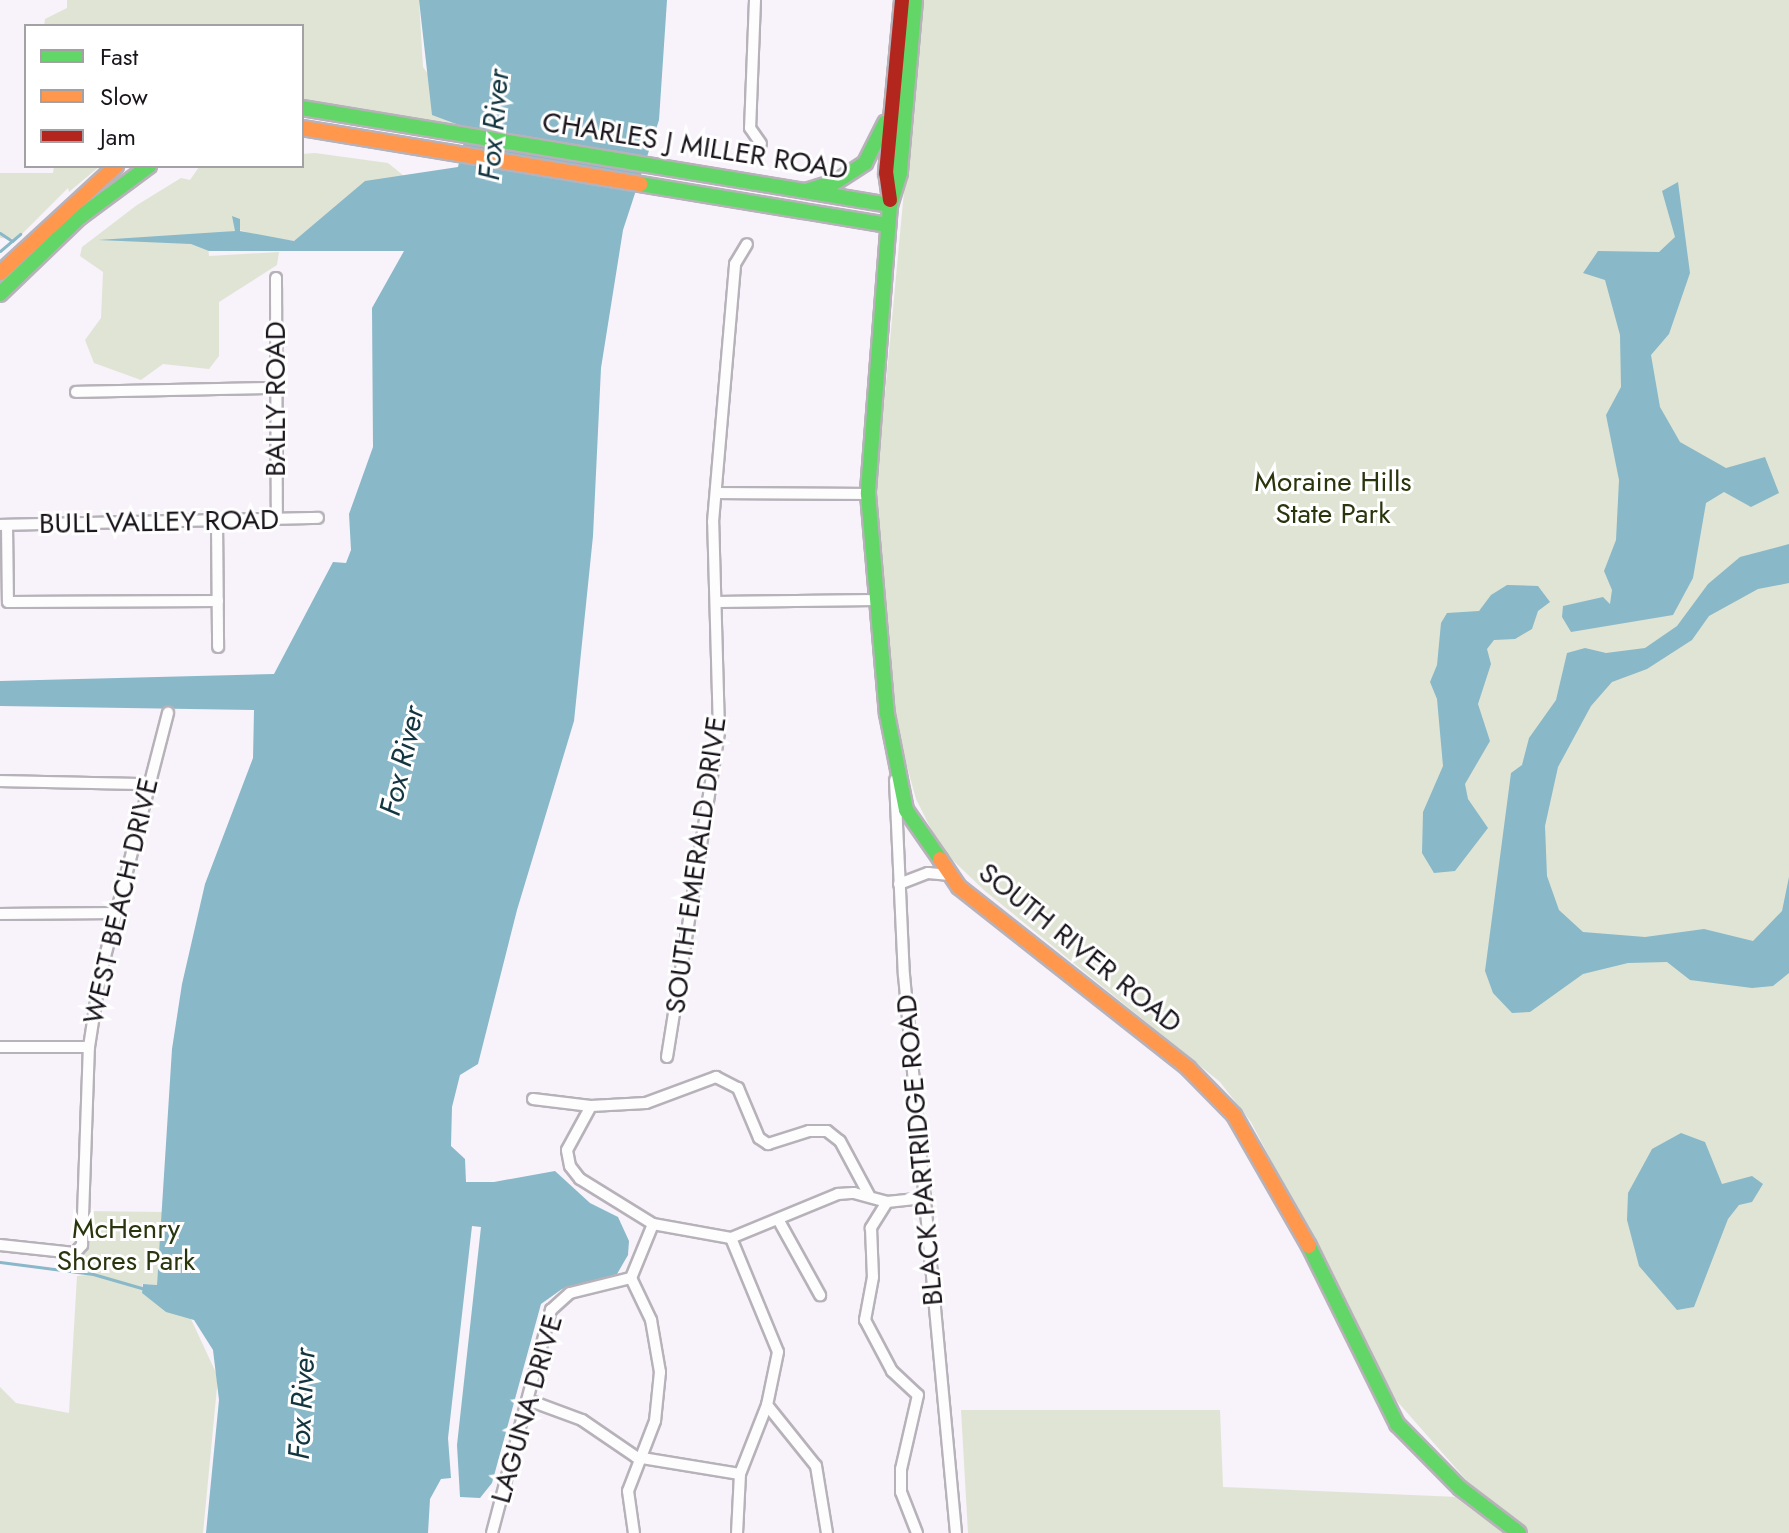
<!DOCTYPE html>
<style>
body{margin:0}
#map{position:relative;width:1789px;height:1533px;overflow:hidden;background:#f8f2fa;font-family:Jost,sans-serif}
div>[style]{position:absolute}
.green>*{inset:0;background:#e0e4d5}
.water>*{inset:0;background:#89b8c8}
.stream>*{height:3px;margin:-1.5px;padding:0 1.5px;transform-origin:1.5px;border-radius:1.5px;background:#89b8c8}
.roads{filter:drop-shadow(2px 0 #b7b2b9) drop-shadow(-2px 0 #b7b2b9) drop-shadow(0 2px #b7b2b9) drop-shadow(0 -2px #b7b2b9)}
.street>*{height:10px;margin:-5px;padding:0 5px;transform-origin:5px;border-radius:5px;background:#fefdfe}
.fast>*{height:14px;margin:-7px;padding:0 7px;transform-origin:7px;border-radius:7px;background:#63d668}
.slow>*{height:14px;margin:-7px;padding:0 7px;transform-origin:7px;border-radius:7px;background:#ff974d}
.jam>*{height:14px;margin:-7px;padding:0 7px;transform-origin:7px;border-radius:7px;background:#b3261e}
span{translate:-50% -50%;white-space:nowrap;text-align:center;line-height:1.15;-webkit-text-stroke:6px #fff;paint-order:stroke}
.street-label{font-size:28px;color:#1a151c}
.park-label{font-size:28px;color:#29350c}
.water-label{font-size:30px;color:#13353f;font-style:italic}
.legend{position:absolute;left:24px;top:24px;width:280px;height:144px;box-sizing:border-box;background:#fff;border:2px solid #a3a1a4;margin:0;padding:10px 14px;list-style:none;font-size:24px;color:#1a151c}
.legend li{display:flex;align-items:center;gap:16px;height:40px}
.legend b{width:40px;border:2px solid #a3a1a4}
</style>
<div id="map">
<div class="green">
<i style="clip-path:polygon(67px 0,419px 0,423px 67px,467px 128px,467px 139px,428px 131px,417px 118px,302px 99px,302px 26px,44px 26px,45px 19px,67px 8px)"></i>
<i style="clip-path:polygon(922px 0,1789px 0,1789px 1533px,968px 1533px,961px 1410px,1220px 1410px,1223px 1487px,1482px 1498px,1396px 1400px,1251px 1122px,1220px 1082px,985px 891px,941px 849px,916px 799px,898px 734px,875px 500px)"></i>
<i style="clip-path:polygon(315px 153px,388px 163px,404px 176px,365px 182px,294px 241px,257px 236px,240px 230px,236px 222px,236px 231px,207px 234px,209px 256px,279px 252px,277px 265px,219px 302px,219px 356px,209px 369px,163px 364px,141px 380px,94px 363px,85px 340px,101px 318px,103px 272px,80px 256px,82px 247px,137px 205px,181px 178px,190px 180px,199px 167px,302px 166px,302px 154px)"></i>
<i style="clip-path:polygon(54px 166px,100px 166px,69px 192px,68px 188px,17px 239px,0 238px,0 173px,53px 173px)"></i>
<i style="clip-path:polygon(84px 1211px,163px 1212px,157px 1285px,142px 1284px,142px 1293px,190px 1317px,218px 1377px,203px 1533px,0 1533px,0 1387px,16px 1403px,69px 1413px,77px 1276px,96px 1274px,81px 1270px)"></i>
</div>
<div class="water">
<i style="clip-path:polygon(419px 0,667px 0,659px 120px,623px 230px,601px 368px,593px 536px,574px 721px,517px 910px,478px 1064px,460px 1075px,452px 1107px,451px 1146px,465px 1159px,466px 1182px,494px 1182px,555px 1171px,590px 1203px,618px 1217px,629px 1241px,628px 1255px,617px 1274px,562px 1289px,541px 1304px,492px 1483px,480px 1498px,460px 1497px,457px 1445px,481px 1227px,472px 1226px,448px 1438px,451px 1478px,441px 1479px,430px 1499px,428px 1533px,206px 1533px,219px 1400px,213px 1350px,194px 1320px,166px 1312px,142px 1293px,143px 1284px,157px 1285px,172px 1049px,182px 984px,205px 884px,253px 758px,254px 710px,0 706px,0 681px,274px 674px,333px 562px,346px 563px,351px 550px,349px 514px,373px 447px,372px 308px,404px 251px,209px 251px,191px 244px,98px 240px,235px 231px,232px 216px,240px 219px,240px 231px,294px 241px,365px 181px,458px 167px,467px 128px,432px 115px)"></i>
<i style="clip-path:polygon(1678px 182px,1690px 273px,1669px 334px,1651px 355px,1660px 407px,1680px 442px,1726px 468px,1765px 457px,1779px 493px,1751px 507px,1724px 492px,1706px 503px,1693px 578px,1673px 615px,1571px 632px,1562px 617px,1563px 606px,1603px 597px,1610px 604px,1612px 590px,1604px 571px,1616px 540px,1619px 480px,1606px 415px,1621px 387px,1620px 335px,1605px 280px,1583px 273px,1598px 251px,1659px 252px,1675px 237px,1662px 191px)"></i>
<i style="clip-path:polygon(1789px 544px,1789px 583px,1758px 589px,1709px 616px,1692px 640px,1647px 669px,1612px 682px,1591px 706px,1558px 767px,1545px 826px,1547px 876px,1559px 910px,1583px 932px,1645px 937px,1704px 929px,1753px 941px,1782px 911px,1789px 877px,1789px 973px,1773px 986px,1752px 988px,1690px 980px,1667px 962px,1628px 963px,1583px 974px,1530px 1012px,1512px 1013px,1493px 993px,1485px 971px,1511px 773px,1522px 765px,1529px 738px,1556px 700px,1567px 653px,1585px 648px,1606px 653px,1645px 648px,1677px 626px,1708px 584px,1740px 557px)"></i>
<i style="clip-path:polygon(1507px 585px,1538px 586px,1550px 602px,1538px 611px,1532px 629px,1515px 639px,1494px 640px,1487px 649px,1491px 664px,1478px 704px,1490px 741px,1465px 784px,1468px 799px,1488px 828px,1455px 871px,1434px 873px,1422px 853px,1423px 812px,1443px 766px,1437px 699px,1430px 682px,1437px 665px,1441px 623px,1447px 613px,1479px 611px,1491px 595px)"></i>
<i style="clip-path:polygon(1681px 1133px,1705px 1142px,1722px 1184px,1752px 1176px,1763px 1184px,1752px 1202px,1739px 1205px,1728px 1219px,1694px 1307px,1677px 1310px,1639px 1266px,1627px 1220px,1628px 1193px,1652px 1149px)"></i>
</div>
<div class="stream">
<i style="left:0;top:233px;width:14px;rotate:34deg"></i>
<i style="left:12px;top:241px;width:11px;rotate:-41deg"></i>
<i style="left:0;top:251px;width:16px;rotate:-40deg"></i>
<i style="left:0;top:1262px;width:94px;rotate:7.4deg"></i>
<i style="left:93px;top:1274px;width:54px;rotate:16.1deg"></i>
</div>
<div class="roads">
<div class="street">
<i style="left:755px;top:0;width:128px;rotate:92.2deg"></i>
<i style="left:750px;top:128px;width:19px;rotate:55deg"></i>
<i style="left:276px;top:278px;width:241px;rotate:89.8deg"></i>
<i style="left:76px;top:392px;width:199px;rotate:-1.2deg"></i>
<i style="left:717px;top:493px;width:151px;rotate:0.4deg"></i>
<i style="left:217px;top:520px;width:127px;rotate:89.5deg"></i>
<i style="left:0;top:525px;width:318px;rotate:-1.3deg"></i>
<i style="left:7px;top:525px;width:77px;rotate:89.3deg"></i>
<i style="left:8px;top:602px;width:210px;rotate:-0.3deg"></i>
<i style="left:716px;top:602px;width:159px;rotate:-0.7deg"></i>
<i style="left:895px;top:780px;width:195px;rotate:87.4deg"></i>
<i style="left:904px;top:975px;width:560px;rotate:84.68deg"></i>
<i style="left:0;top:781px;width:146px;rotate:1.2deg"></i>
<i style="left:899px;top:884px;width:31px;rotate:-21deg"></i>
<i style="left:928px;top:873px;width:22px;rotate:5deg"></i>
<i style="left:0;top:914px;width:114px;rotate:-0.5deg"></i>
<i style="left:0;top:1047px;width:89px"></i>
<i style="left:667px;top:1057px;width:330px;rotate:-80.9deg"></i>
<i style="left:719px;top:731px;width:209px;rotate:-91.6deg"></i>
<i style="left:713px;top:522px;width:259px;rotate:-85.1deg"></i>
<i style="left:735px;top:264px;width:23px;rotate:-59deg"></i>
<i style="left:533px;top:1099px;width:58px;rotate:6.9deg"></i>
<i style="left:591px;top:1106px;width:55px;rotate:-3.1deg"></i>
<i style="left:646px;top:1103px;width:75px;rotate:-20.4deg"></i>
<i style="left:716px;top:1077px;width:25px;rotate:27deg"></i>
<i style="left:738px;top:1088px;width:54px;rotate:67.2deg"></i>
<i style="left:759px;top:1138px;width:11px;rotate:34deg"></i>
<i style="left:768px;top:1144px;width:43px;rotate:-17.6deg"></i>
<i style="left:809px;top:1131px;width:18px"></i>
<i style="left:827px;top:1131px;width:16px;rotate:38deg"></i>
<i style="left:840px;top:1141px;width:61px;rotate:61.8deg"></i>
<i style="left:887px;top:1202px;width:31px;rotate:122deg"></i>
<i style="left:871px;top:1228px;width:49px;rotate:87.7deg"></i>
<i style="left:873px;top:1277px;width:44px;rotate:100.5deg"></i>
<i style="left:865px;top:1320px;width:58px;rotate:62.1deg"></i>
<i style="left:892px;top:1371px;width:35px;rotate:43deg"></i>
<i style="left:918px;top:1395px;width:76px;rotate:102.9deg"></i>
<i style="left:901px;top:1469px;width:23px;rotate:90deg"></i>
<i style="left:901px;top:1492px;width:44px;rotate:68.7deg"></i>
<i style="left:779px;top:1221px;width:85px;rotate:61deg"></i>
<i style="left:653px;top:1224px;width:79px;rotate:10.2deg"></i>
<i style="left:731px;top:1238px;width:116px;rotate:-22.4deg"></i>
<i style="left:838px;top:1194px;width:16px;rotate:-4deg"></i>
<i style="left:854px;top:1193px;width:34px;rotate:15deg"></i>
<i style="left:887px;top:1202px;width:37px;rotate:-6deg"></i>
<i style="left:731px;top:1238px;width:123px;rotate:67.6deg"></i>
<i style="left:778px;top:1352px;width:54px;rotate:101.7deg"></i>
<i style="left:767px;top:1405px;width:74px;rotate:111.4deg"></i>
<i style="left:740px;top:1474px;width:59px;rotate:92.9deg"></i>
<i style="left:0;top:1245px;width:75px;rotate:6.1deg"></i>
<i style="left:75px;top:1253px;width:11px;rotate:-49deg"></i>
<i style="left:82px;top:1245px;width:198px;rotate:-88deg"></i>
<i style="left:89px;top:1047px;width:72px;rotate:-81.2deg"></i>
<i style="left:100px;top:976px;width:272px;rotate:-75.5deg"></i>
<i style="left:631px;top:1278px;width:47px;rotate:64.5deg"></i>
<i style="left:651px;top:1320px;width:53px;rotate:80.2deg"></i>
<i style="left:660px;top:1372px;width:49px;rotate:95.8deg"></i>
<i style="left:655px;top:1421px;width:75px;rotate:111.1deg"></i>
<i style="left:628px;top:1491px;width:42px;rotate:81.9deg"></i>
<i style="left:528px;top:1400px;width:58px;rotate:20.3deg"></i>
<i style="left:582px;top:1420px;width:65px;rotate:34.4deg"></i>
<i style="left:636px;top:1457px;width:105px;rotate:9.3deg"></i>
<i style="left:767px;top:1405px;width:78px;rotate:51.2deg"></i>
<i style="left:816px;top:1466px;width:68px;rotate:80.7deg"></i>
<i style="left:492px;top:1533px;width:231px;rotate:-75.2deg"></i>
<i style="left:551px;top:1310px;width:25px;rotate:-42deg"></i>
<i style="left:570px;top:1293px;width:63px;rotate:-13.8deg"></i>
<i style="left:631px;top:1278px;width:58px;rotate:-67.8deg"></i>
<i style="left:653px;top:1224px;width:86px;rotate:-148.3deg"></i>
<i style="left:580px;top:1179px;width:16px;rotate:-128deg"></i>
<i style="left:570px;top:1166px;width:16px;rotate:-101deg"></i>
<i style="left:567px;top:1150px;width:50px;rotate:-61.4deg"></i>
</div>
<div class="fast">
<i style="left:915px;top:0;width:174px;rotate:95deg"></i>
<i style="left:900px;top:173px;width:34px;rotate:107deg"></i>
<i style="left:890px;top:205px;width:290px;rotate:94.4deg"></i>
<i style="left:868px;top:494px;width:221px;rotate:85.1deg"></i>
<i style="left:887px;top:714px;width:98px;rotate:78.8deg"></i>
<i style="left:906px;top:810px;width:60px;rotate:55.2deg"></i>
<i style="left:302px;top:108px;width:596px;rotate:9.37deg"></i>
<i style="left:640px;top:184px;width:251px;rotate:9.4deg"></i>
<i style="left:809px;top:190px;width:28px;rotate:-17deg"></i>
<i style="left:836px;top:182px;width:35px;rotate:-33deg"></i>
<i style="left:865px;top:163px;width:45px;rotate:-63.4deg"></i>
<i style="left:0;top:294px;width:111px;rotate:-43.9deg"></i>
<i style="left:80px;top:217px;width:86px;rotate:-36.5deg"></i>
<i style="left:1309px;top:1246px;width:199px;rotate:63.7deg"></i>
<i style="left:1397px;top:1424px;width:90px;rotate:45.5deg"></i>
<i style="left:1460px;top:1488px;width:74px;rotate:37.3deg"></i>
</div>
<div class="slow">
<i style="left:302px;top:128px;width:343px;rotate:9.4deg"></i>
<i style="left:0;top:273px;width:158px;rotate:-42.7deg"></i>
<i style="left:940px;top:859px;width:34px;rotate:56deg"></i>
<i style="left:959px;top:887px;width:292px;rotate:38.3deg"></i>
<i style="left:1188px;top:1068px;width:66px;rotate:45.6deg"></i>
<i style="left:1234px;top:1115px;width:151px;rotate:60.2deg"></i>
</div>
<div class="jam">
<i style="left:890px;top:200px;width:27px;rotate:-98deg"></i>
<i style="left:886px;top:173px;width:174px;rotate:-84.7deg"></i>
</div>
</div>
<div class="street-label">
<span style="left:695px;top:146px;rotate:9deg">CHARLES J MILLER ROAD</span>
<span style="left:276px;top:399px;rotate:-90deg">BALLY ROAD</span>
<span style="left:159px;top:522px;rotate:-1deg">BULL VALLEY ROAD</span>
<span style="left:696px;top:865px;rotate:-82deg">SOUTH EMERALD DRIVE</span>
<span style="left:121px;top:901px;rotate:-77deg">WEST BEACH DRIVE</span>
<span style="left:1080px;top:948px;rotate:39deg">SOUTH RIVER ROAD</span>
<span style="left:920px;top:1150px;rotate:-95deg">BLACK PARTRIDGE ROAD</span>
<span style="left:527px;top:1409px;rotate:-74deg">LAGUNA DRIVE</span>
</div>
<div class="park-label">
<span style="left:1333px;top:498px">Moraine Hills<br>State Park</span>
<span style="left:126px;top:1245px">McHenry<br>Shores Park</span>
</div>
<div class="water-label">
<span style="left:494px;top:125px;rotate:-85deg">Fox River</span>
<span style="left:402px;top:761px;rotate:-77deg">Fox River</span>
<span style="left:302px;top:1404px;rotate:-87deg">Fox River</span>
</div>
<ul class="legend">
<li><b style="height:10px;background:#63d668"></b>Fast</li>
<li><b style="height:10px;background:#ff974d"></b>Slow</li>
<li><b style="height:10px;background:#b3261e"></b>Jam</li>
</ul>
</div>
